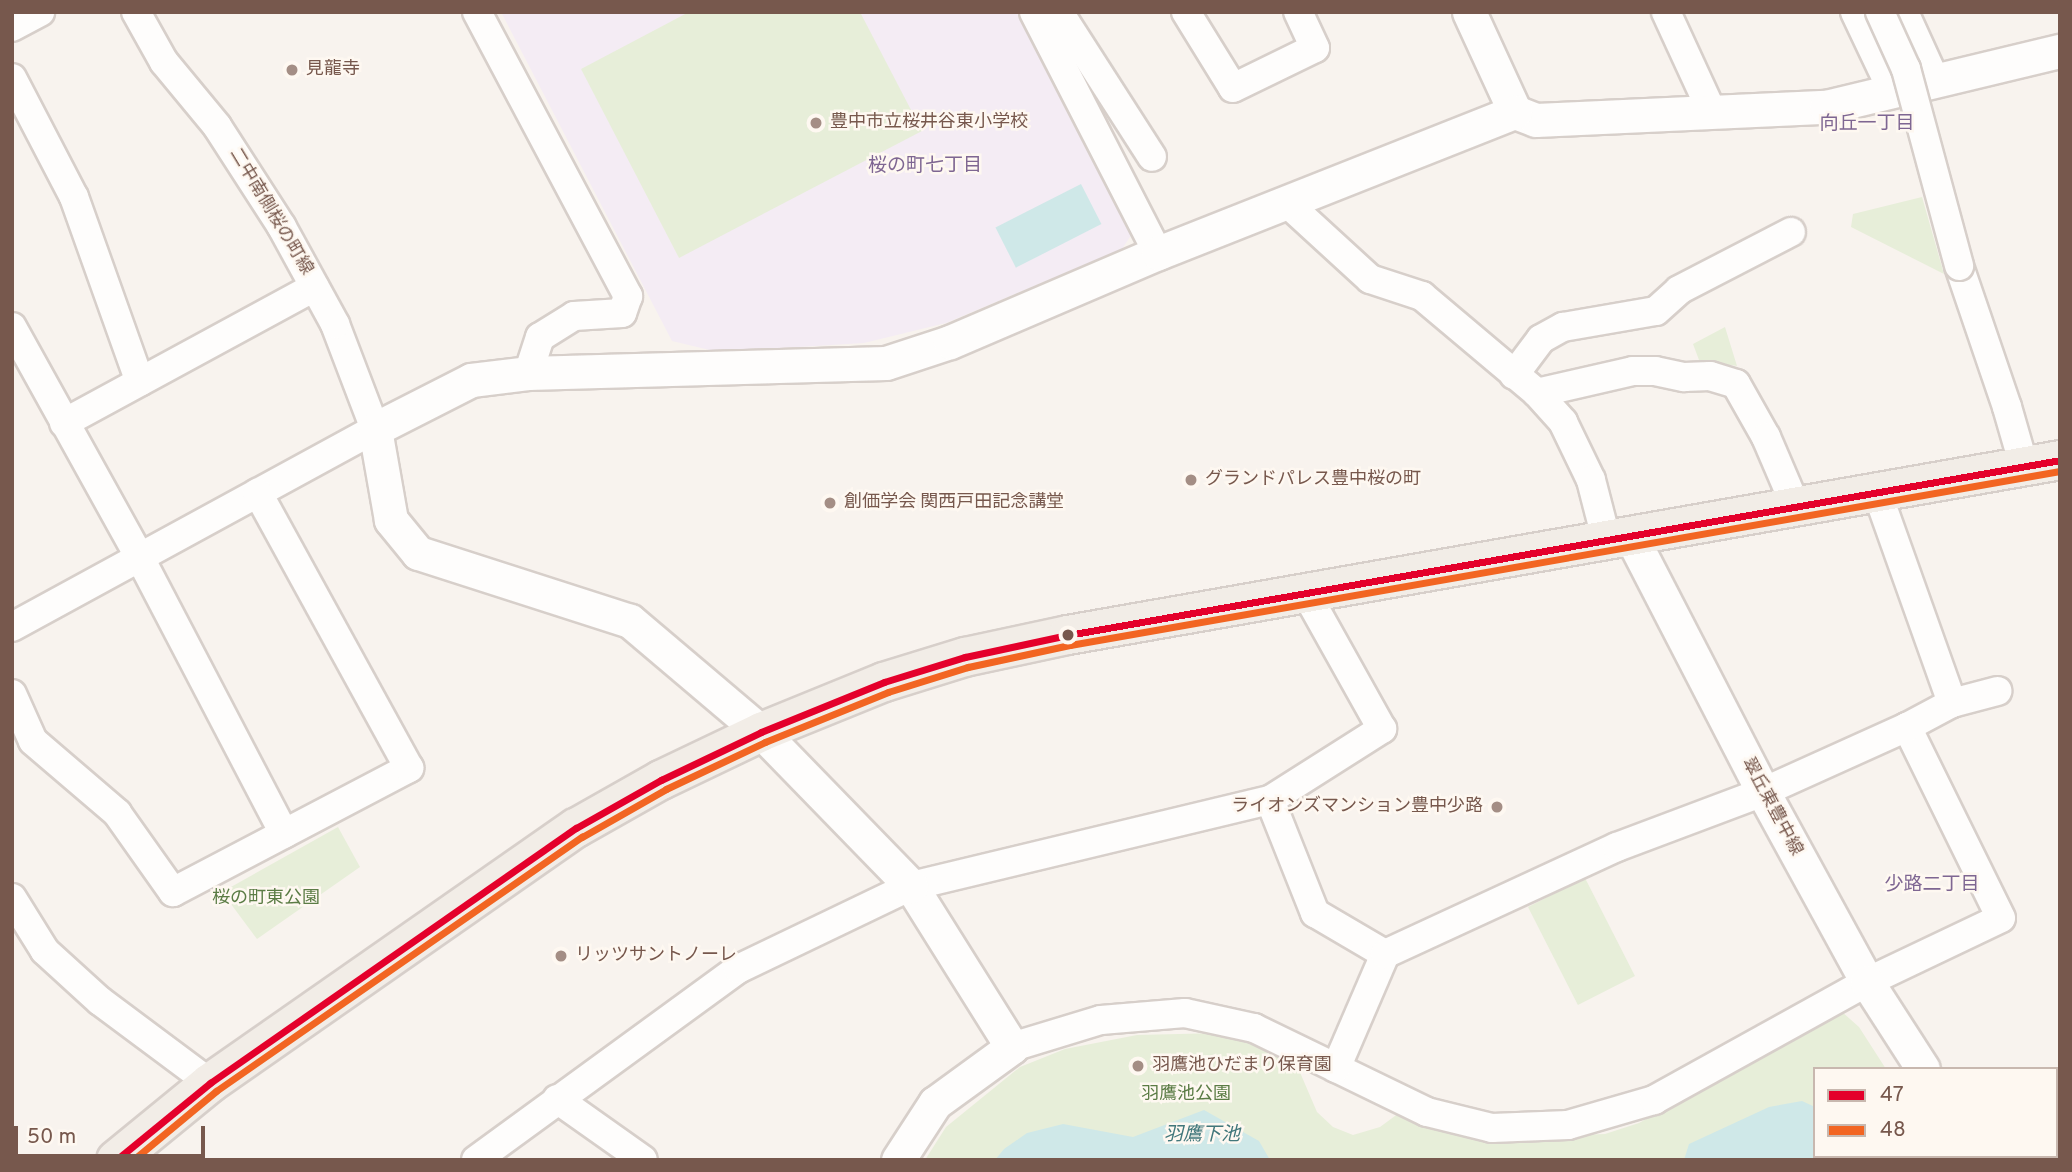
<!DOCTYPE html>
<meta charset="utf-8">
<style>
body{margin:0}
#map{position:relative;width:2072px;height:1172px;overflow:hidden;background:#f8f3ee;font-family:Overpass,"Noto Sans JP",sans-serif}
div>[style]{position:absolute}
.education>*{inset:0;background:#f4ecf4}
.green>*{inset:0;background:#e7eed9;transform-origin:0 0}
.water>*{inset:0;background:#cfe8e8;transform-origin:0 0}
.roads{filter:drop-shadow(2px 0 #d7cfca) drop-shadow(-2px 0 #d7cfca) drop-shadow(0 2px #d7cfca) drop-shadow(0 -2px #d7cfca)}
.minor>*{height:28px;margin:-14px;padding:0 14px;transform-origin:14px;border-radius:14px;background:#fefdfc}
.tertiary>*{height:33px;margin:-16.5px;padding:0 16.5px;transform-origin:16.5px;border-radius:16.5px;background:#fefdfc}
.primary>*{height:38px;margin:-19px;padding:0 19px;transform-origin:19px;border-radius:19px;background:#f2ede7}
.bridges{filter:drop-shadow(2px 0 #d7cfca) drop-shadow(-2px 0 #d7cfca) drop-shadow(0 2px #d7cfca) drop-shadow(0 -2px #d7cfca)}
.minor-bridge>*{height:28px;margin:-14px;padding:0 14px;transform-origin:14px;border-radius:14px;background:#fefdfc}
.bus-1>*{height:7px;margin:-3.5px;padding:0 3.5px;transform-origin:3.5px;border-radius:3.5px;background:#e4002b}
.bus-2>*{height:7px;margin:-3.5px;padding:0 3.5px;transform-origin:3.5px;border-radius:3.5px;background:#f26522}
.dots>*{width:19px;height:19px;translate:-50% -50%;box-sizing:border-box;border:4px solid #fef8f1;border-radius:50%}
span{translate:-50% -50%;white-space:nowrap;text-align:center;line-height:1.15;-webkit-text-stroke:5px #fef8f1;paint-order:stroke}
.poi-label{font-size:18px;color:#77584d}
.left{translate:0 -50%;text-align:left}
.right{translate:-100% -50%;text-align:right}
.street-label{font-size:18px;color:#77584d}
.park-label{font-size:18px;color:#5b7c45}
.neighbourhood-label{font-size:19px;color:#7e6692}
.water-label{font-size:19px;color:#41777b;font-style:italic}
.frame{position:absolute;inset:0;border:14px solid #77584d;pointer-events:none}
.legend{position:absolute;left:1813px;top:1067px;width:245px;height:91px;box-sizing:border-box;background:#fef8f1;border:2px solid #c8b8af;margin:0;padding:9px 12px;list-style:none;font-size:21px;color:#77584d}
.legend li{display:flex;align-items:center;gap:14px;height:35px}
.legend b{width:35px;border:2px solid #c8b8af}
.scale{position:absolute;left:14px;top:1126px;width:191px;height:32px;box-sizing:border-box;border:4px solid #77584d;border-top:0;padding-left:9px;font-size:21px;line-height:24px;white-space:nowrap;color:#77584d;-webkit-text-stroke:5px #fef8f1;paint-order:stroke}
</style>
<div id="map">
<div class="education">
<i style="clip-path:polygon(501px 12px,1017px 12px,1132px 234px,1122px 249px,946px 323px,864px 343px,718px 352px,672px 341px)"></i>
</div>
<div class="green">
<i style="clip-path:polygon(689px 12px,860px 12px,922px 131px,679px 258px,581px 69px)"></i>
<i style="clip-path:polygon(1922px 197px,1944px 274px,1851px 227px,1853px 214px)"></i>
<i style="clip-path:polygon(1725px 327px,1737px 366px,1731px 365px,1730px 371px,1702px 368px,1693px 344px)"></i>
<i style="clip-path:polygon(338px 827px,360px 867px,257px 939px,222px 892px)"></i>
<i style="left:1585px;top:878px;width:110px;height:64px;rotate:63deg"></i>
<i style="clip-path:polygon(1841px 1011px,1859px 1027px,1886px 1069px,1815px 1069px,1815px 1156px,1943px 1156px,1945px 1160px,925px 1160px,946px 1127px,1020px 1067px,1065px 1049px,1137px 1035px,1220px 1033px,1256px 1045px,1299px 1070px,1317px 1112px,1333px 1127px,1353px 1135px,1380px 1127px,1399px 1113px,1454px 1134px,1483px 1139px,1605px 1134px,1639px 1123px)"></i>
</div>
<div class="water">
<i style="left:1081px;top:184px;width:45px;height:96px;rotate:63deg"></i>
<i style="clip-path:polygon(1802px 1101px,1815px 1107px,1815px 1156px,1892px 1156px,1895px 1160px,1684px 1160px,1689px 1144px,1769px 1107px)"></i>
<i style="clip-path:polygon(1204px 1110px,1259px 1141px,1270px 1160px,995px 1160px,1004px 1149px,1027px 1133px,1063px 1124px,1133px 1137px)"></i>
</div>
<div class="roads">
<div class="minor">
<i style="left:477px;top:12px;width:322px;rotate:62deg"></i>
<i style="left:628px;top:296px;width:18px;rotate:109deg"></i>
<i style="left:622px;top:313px;width:48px;rotate:176.4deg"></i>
<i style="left:574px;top:316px;width:40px;rotate:148deg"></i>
<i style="left:540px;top:337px;width:38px;rotate:108deg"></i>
<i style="left:1034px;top:12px;width:271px;rotate:62.8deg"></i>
<i style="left:1059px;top:12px;width:172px;rotate:57.3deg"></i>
<i style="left:1186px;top:12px;width:89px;rotate:58.3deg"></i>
<i style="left:1233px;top:88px;width:91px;rotate:-26deg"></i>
<i style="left:1315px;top:48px;width:40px;rotate:-115deg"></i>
<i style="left:1666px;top:12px;width:110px;rotate:65.3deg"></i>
<i style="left:1855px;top:12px;width:86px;rotate:64.6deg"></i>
<i style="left:1904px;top:12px;width:75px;rotate:65.5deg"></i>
<i style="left:12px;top:27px;width:32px;rotate:-28deg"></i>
<i style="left:12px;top:78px;width:134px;rotate:62.5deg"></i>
<i style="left:74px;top:197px;width:196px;rotate:70.4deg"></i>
<i style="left:1286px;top:202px;width:114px;rotate:42.5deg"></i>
<i style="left:1370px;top:279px;width:55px;rotate:18.1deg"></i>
<i style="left:1422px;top:296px;width:150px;rotate:40.1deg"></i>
<i style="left:1537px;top:393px;width:39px;rotate:48deg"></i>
<i style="left:1563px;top:422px;width:64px;rotate:64.2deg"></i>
<i style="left:1591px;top:480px;width:64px;rotate:75.5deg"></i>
<i style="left:1959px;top:266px;width:149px;rotate:71.2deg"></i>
<i style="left:2007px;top:407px;width:61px;rotate:73.9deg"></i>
<i style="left:12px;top:327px;width:264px;rotate:61deg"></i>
<i style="left:140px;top:558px;width:311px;rotate:62.4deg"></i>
<i style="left:1514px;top:375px;width:45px;rotate:-53.1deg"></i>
<i style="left:1541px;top:339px;width:25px;rotate:-29deg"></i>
<i style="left:1563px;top:327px;width:94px;rotate:-9.8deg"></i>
<i style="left:1656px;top:311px;width:31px;rotate:-42deg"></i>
<i style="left:1679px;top:290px;width:126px;rotate:-27.4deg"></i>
<i style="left:1537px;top:393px;width:98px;rotate:-12.9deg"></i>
<i style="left:1633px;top:371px;width:22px"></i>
<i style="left:1655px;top:371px;width:30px;rotate:12deg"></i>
<i style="left:1684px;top:377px;width:26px;rotate:-2deg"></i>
<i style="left:1710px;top:376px;width:27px;rotate:17deg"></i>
<i style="left:1736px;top:384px;width:61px;rotate:60.5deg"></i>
<i style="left:1766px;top:437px;width:76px;rotate:66.8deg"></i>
<i style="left:64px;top:423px;width:285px;rotate:-28.5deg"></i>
<i style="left:1877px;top:492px;width:224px;rotate:70.4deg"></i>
<i style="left:12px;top:627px;width:413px;rotate:-28.6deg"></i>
<i style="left:375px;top:429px;width:112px;rotate:-110.9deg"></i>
<i style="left:335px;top:324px;width:111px;rotate:-118.7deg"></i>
<i style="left:282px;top:227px;width:120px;rotate:-122.8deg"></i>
<i style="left:217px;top:126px;width:83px;rotate:-129.6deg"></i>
<i style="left:164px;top:62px;width:57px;rotate:-119.2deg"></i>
<i style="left:12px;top:694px;width:51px;rotate:65.9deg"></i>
<i style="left:33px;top:741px;width:111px;rotate:40.6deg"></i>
<i style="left:117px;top:813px;width:97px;rotate:54.7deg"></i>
<i style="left:173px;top:892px;width:267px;rotate:-27.7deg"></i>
<i style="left:409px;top:768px;width:314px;rotate:-118.8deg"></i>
<i style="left:1270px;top:800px;width:122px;rotate:68.3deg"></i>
<i style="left:1315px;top:913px;width:81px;rotate:30.4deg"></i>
<i style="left:12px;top:898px;width:62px;rotate:58.1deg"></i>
<i style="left:45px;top:951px;width:74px;rotate:42.3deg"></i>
<i style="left:100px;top:1001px;width:137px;rotate:36.7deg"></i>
<i style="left:1012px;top:1047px;width:93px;rotate:-16.9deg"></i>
<i style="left:1101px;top:1020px;width:84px;rotate:-4.8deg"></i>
<i style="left:1185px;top:1013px;width:71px;rotate:12.3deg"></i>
<i style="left:1254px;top:1028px;width:192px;rotate:25.9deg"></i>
<i style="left:1427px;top:1112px;width:67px;rotate:13.8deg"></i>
<i style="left:1492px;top:1128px;width:76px;rotate:-2.3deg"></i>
<i style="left:1568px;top:1125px;width:90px;rotate:-16.2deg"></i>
<i style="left:1654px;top:1100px;width:244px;rotate:-29deg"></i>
<i style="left:1867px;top:982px;width:148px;rotate:-25.5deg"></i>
<i style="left:2001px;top:918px;width:213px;rotate:-116.2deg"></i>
<i style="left:1336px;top:1068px;width:124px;rotate:-66.7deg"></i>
<i style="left:1385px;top:954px;width:255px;rotate:-24.8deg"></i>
<i style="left:1617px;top:847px;width:156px;rotate:-20.6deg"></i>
<i style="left:1763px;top:792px;width:158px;rotate:-24.3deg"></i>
<i style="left:1907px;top:727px;width:51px;rotate:-28.1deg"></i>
<i style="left:1952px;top:703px;width:47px;rotate:-14.9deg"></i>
<i style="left:557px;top:1099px;width:105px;rotate:35.3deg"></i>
<i style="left:476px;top:1160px;width:324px;rotate:-36.1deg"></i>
<i style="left:738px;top:969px;width:192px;rotate:-25.6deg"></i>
<i style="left:911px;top:886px;width:369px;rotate:-13.5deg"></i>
<i style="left:1270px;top:800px;width:133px;rotate:-32.4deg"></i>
<i style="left:1382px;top:729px;width:156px;rotate:-119.2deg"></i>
</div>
<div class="tertiary">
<i style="left:1469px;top:12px;width:110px;rotate:65.3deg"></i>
<i style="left:1515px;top:112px;width:22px;rotate:21deg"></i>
<i style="left:1536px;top:120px;width:290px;rotate:-2.6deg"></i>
<i style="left:1826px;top:107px;width:241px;rotate:-13.5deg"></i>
<i style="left:1632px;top:538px;width:286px;rotate:62.7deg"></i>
<i style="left:1763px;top:792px;width:217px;rotate:61.3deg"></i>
<i style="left:1867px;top:982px;width:103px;rotate:57.2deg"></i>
<i style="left:1979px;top:1156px;width:4px;rotate:63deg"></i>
<i style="left:898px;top:1160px;width:68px;rotate:-57deg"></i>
<i style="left:935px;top:1103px;width:95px;rotate:-36deg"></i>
<i style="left:1012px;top:1047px;width:190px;rotate:-122.1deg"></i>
<i style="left:911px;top:886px;width:215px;rotate:-134.2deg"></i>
<i style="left:761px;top:732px;width:172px;rotate:-139.7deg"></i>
<i style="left:630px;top:621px;width:223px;rotate:-162.2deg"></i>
<i style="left:418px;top:553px;width:43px;rotate:-129.3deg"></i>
<i style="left:391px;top:520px;width:92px;rotate:-100deg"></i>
<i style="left:375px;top:429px;width:108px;rotate:-27deg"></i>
<i style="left:471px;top:380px;width:57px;rotate:-7deg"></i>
<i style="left:528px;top:373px;width:358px;rotate:-1.6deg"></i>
<i style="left:886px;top:363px;width:67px;rotate:-18.2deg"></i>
<i style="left:950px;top:342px;width:226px;rotate:-23.2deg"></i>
<i style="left:1158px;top:253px;width:384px;rotate:-21.6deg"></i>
</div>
<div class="primary">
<i style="left:116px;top:1160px;width:122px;rotate:-39.3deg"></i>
<i style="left:210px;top:1083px;width:446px;rotate:-34.9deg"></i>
<i style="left:576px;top:828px;width:98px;rotate:-29.5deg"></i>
<i style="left:661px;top:780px;width:111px;rotate:-25.6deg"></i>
<i style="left:761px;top:732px;width:133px;rotate:-22.1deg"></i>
<i style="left:884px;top:682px;width:85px;rotate:-17.2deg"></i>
<i style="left:965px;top:657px;width:105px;rotate:-12.1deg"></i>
<i style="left:1068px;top:635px;width:1007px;rotate:-10deg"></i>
</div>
</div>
<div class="bridges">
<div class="minor-bridge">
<i style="left:1880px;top:12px;width:63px;rotate:65.5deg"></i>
<i style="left:1906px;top:69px;width:204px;rotate:74.9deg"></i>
</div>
</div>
<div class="bus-1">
<i style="left:116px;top:1160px;width:122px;rotate:-39.3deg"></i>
<i style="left:210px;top:1083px;width:446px;rotate:-34.9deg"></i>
<i style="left:576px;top:828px;width:98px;rotate:-29.5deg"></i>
<i style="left:661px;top:780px;width:111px;rotate:-25.6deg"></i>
<i style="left:761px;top:732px;width:133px;rotate:-22.1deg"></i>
<i style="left:884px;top:682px;width:85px;rotate:-17.2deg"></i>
<i style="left:965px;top:657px;width:105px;rotate:-12.1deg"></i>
<i style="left:1068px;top:635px;width:1007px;rotate:-10deg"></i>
</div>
<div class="bus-2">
<i style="left:133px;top:1160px;width:108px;rotate:-39.7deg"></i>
<i style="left:216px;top:1091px;width:446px;rotate:-34.8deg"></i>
<i style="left:582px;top:837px;width:97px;rotate:-29.7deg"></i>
<i style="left:666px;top:789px;width:110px;rotate:-25.4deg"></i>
<i style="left:765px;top:742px;width:133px;rotate:-22.1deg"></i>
<i style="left:888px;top:692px;width:84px;rotate:-17.4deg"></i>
<i style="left:968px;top:667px;width:104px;rotate:-12.2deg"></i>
<i style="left:1070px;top:645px;width:1005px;rotate:-9.97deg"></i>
</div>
<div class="dots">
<i style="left:292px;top:70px;background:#a48e85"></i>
<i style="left:816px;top:123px;background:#a48e85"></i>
<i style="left:1191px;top:480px;background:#a48e85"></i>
<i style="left:830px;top:503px;background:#a48e85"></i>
<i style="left:1068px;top:635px;background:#77584d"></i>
<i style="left:1497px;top:807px;background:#a48e85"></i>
<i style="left:561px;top:956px;background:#a48e85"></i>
<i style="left:1138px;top:1066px;background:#a48e85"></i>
</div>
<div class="poi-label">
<span class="left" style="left:306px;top:70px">見龍寺</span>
<span class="left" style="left:830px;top:123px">豊中市立桜井谷東小学校</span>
<span class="left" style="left:1205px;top:480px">グランドパレス豊中桜の町</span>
<span class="left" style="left:844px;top:503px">創価学会 関西戸田記念講堂</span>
<span class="right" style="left:1483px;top:807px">ライオンズマンション豊中少路</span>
<span class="left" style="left:575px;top:956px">リッツサントノーレ</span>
<span class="left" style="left:1152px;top:1066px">羽鷹池ひだまり保育園</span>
</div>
<div class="street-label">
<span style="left:270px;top:212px;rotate:59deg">二中南側桜の町線</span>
<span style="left:1771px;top:807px;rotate:62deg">翠丘東豊中線</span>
</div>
<div class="park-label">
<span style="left:266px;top:899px">桜の町東公園</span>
<span style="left:1186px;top:1095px">羽鷹池公園</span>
</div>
<div class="neighbourhood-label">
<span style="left:1867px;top:125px">向丘一丁目</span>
<span style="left:925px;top:167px">桜の町七丁目</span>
<span style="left:1932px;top:886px">少路二丁目</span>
</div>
<div class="water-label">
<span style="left:1202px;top:1136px">羽鷹下池</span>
</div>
<div class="frame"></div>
<ul class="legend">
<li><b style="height:9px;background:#e4002b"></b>47</li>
<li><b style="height:9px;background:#f26522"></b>48</li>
</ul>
<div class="scale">50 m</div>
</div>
